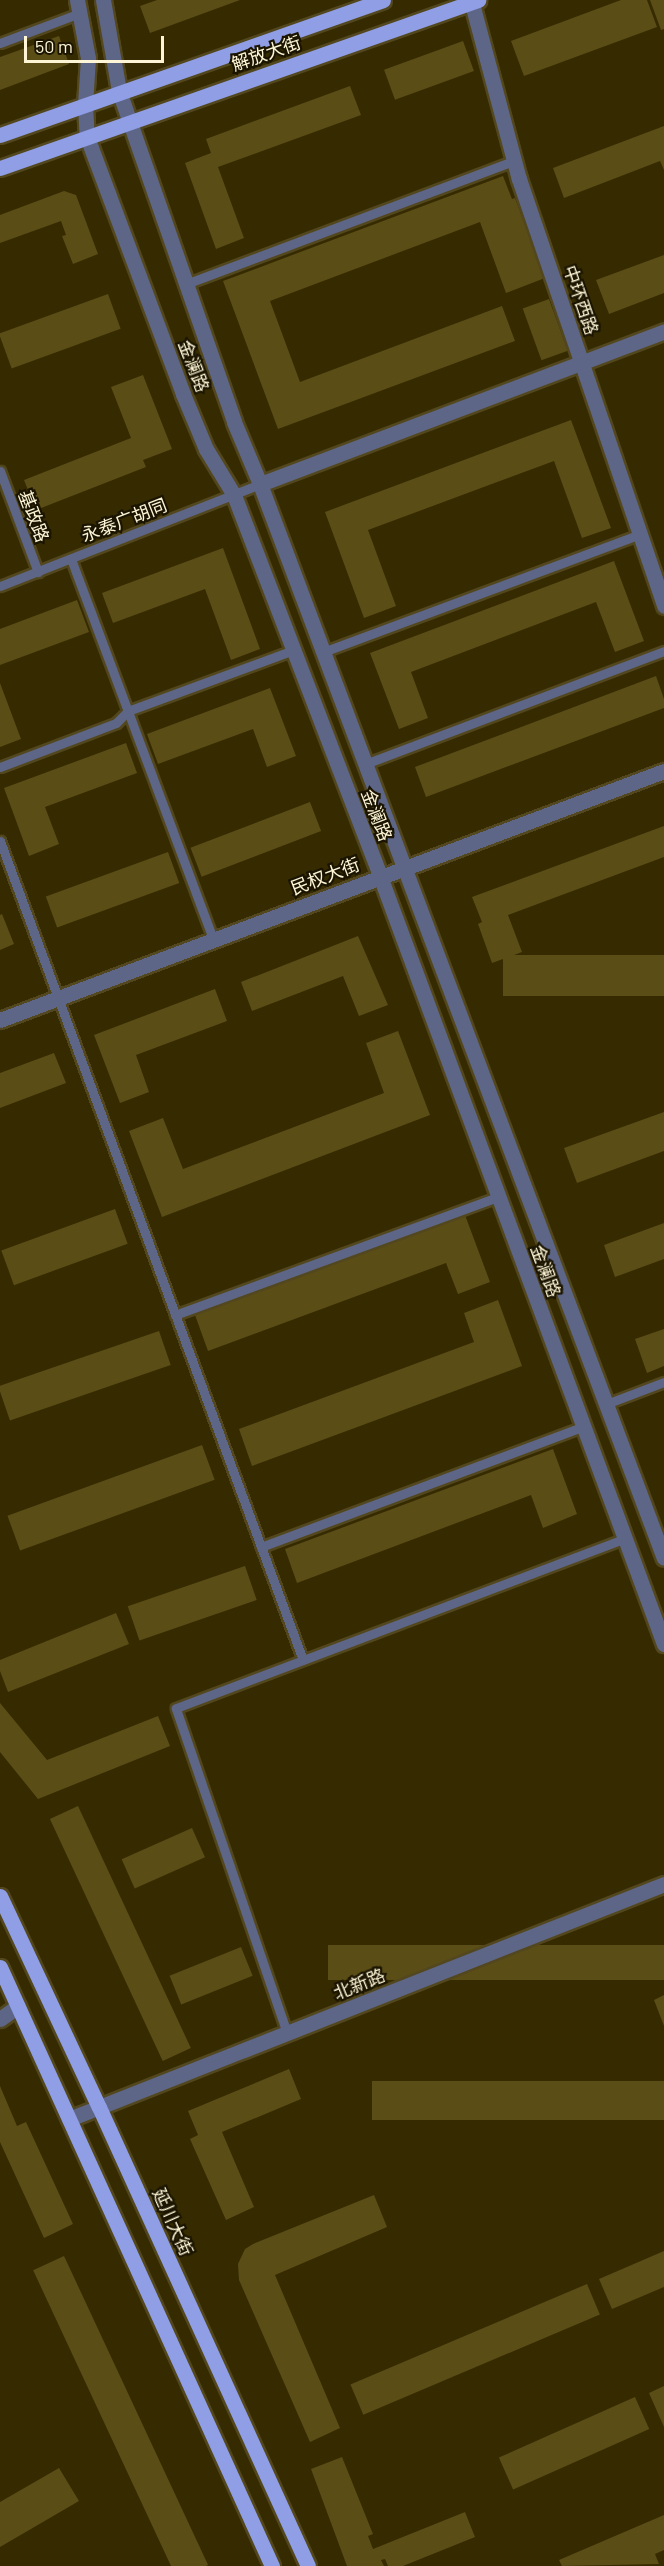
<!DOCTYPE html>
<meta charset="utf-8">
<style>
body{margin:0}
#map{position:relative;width:664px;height:2566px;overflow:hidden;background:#362b00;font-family:Barlow,"Noto Sans SC",sans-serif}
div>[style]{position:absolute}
.building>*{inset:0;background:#5b4d16;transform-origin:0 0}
.roads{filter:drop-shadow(2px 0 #52471e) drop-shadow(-2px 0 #52471e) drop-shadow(0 2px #52471e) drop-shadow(0 -2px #52471e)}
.service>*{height:9px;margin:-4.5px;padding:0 4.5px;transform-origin:4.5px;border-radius:4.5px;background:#5e6688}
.minor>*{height:15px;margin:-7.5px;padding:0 7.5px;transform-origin:7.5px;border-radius:7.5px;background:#5e6688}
.tertiary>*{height:15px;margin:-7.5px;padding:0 7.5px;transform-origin:7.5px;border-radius:7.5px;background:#5e6688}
.primary>*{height:15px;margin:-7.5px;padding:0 7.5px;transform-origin:7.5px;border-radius:7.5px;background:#8f9ee5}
span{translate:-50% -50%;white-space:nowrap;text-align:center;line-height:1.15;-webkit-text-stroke:4.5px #1a1400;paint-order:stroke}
.street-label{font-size:18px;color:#fdf5d6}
.scale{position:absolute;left:24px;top:36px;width:140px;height:27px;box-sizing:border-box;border:3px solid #fdf5d6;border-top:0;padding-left:8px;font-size:18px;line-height:21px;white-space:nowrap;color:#fdf5d6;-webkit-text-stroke:4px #1a1400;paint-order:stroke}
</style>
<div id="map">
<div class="building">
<i style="clip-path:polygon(157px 0,240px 0,150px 33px,140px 6px)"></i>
<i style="clip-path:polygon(621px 0,647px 0,657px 27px,524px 76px,511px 41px)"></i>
<i style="clip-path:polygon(650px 0,664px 0,664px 29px,661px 30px)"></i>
<i style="clip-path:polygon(59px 36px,69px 64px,0 90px,0 57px)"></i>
<i style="left:463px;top:41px;width:32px;height:84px;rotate:70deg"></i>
<i style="clip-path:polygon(350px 86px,361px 115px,218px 167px,244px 238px,216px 249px,185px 163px,211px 153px,206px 139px)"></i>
<i style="clip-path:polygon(664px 126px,664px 170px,660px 161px,564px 198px,553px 168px)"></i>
<i style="clip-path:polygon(503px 176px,512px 199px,515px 198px,545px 278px,506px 293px,480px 222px,270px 301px,300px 382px,502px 306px,515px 341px,278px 429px,223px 281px)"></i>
<i style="clip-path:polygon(64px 191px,76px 195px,98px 254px,73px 264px,62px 236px,66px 235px,61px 221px,0 243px,0 215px)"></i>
<i style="clip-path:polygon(664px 255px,664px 293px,609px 314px,596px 280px)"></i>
<i style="left:108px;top:294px;width:37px;height:116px;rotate:70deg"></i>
<i style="left:549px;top:299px;width:55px;height:28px;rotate:70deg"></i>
<i style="clip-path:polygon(143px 375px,172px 449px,143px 460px,146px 467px,36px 510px,24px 480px,131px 438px,111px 387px)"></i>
<i style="clip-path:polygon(571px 420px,611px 528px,582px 538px,554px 461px,368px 530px,396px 606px,364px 618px,325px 512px)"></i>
<i style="clip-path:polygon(223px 548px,260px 649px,231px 660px,205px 589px,113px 623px,102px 593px)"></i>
<i style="clip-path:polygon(614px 561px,644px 641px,615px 652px,596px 602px,411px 672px,428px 718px,399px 729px,370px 653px)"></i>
<i style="clip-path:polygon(77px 600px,89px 632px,0 665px,0 629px)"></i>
<i style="clip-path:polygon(656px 676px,664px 699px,664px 708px,426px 797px,415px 767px)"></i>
<i style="clip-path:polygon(0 683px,21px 739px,0 747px)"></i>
<i style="clip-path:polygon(270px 688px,296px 756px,267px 767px,253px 729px,158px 764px,147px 734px)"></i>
<i style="clip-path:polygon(126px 743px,137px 773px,45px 807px,59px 844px,29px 856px,4px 788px)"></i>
<i style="left:310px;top:802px;width:31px;height:128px;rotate:69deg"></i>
<i style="clip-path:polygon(664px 826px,664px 857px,508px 915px,522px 952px,492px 963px,478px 924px,482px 922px,472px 897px)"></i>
<i style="left:168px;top:852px;width:33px;height:130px;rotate:70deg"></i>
<i style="clip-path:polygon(2px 914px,14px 944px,0 950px,0 915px)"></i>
<i style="clip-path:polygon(358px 936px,388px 1005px,359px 1016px,343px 976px,252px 1011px,241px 982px)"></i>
<i style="left:664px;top:955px;width:41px;height:161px;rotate:90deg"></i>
<i style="clip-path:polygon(215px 989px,227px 1021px,136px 1055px,149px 1092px,120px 1103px,94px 1035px)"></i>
<i style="clip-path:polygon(398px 1031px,430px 1115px,162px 1217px,129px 1131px,163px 1118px,183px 1169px,384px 1093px,366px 1043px)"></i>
<i style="clip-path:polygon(54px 1053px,66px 1083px,0 1108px,0 1073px)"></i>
<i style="clip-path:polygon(664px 1112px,664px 1151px,577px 1183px,564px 1148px)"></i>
<i style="left:115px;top:1209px;width:37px;height:121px;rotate:70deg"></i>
<i style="clip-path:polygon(465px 1215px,490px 1282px,458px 1294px,446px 1263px,208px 1351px,195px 1315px)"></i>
<i style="clip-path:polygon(664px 1223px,664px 1259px,615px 1277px,604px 1245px)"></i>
<i style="clip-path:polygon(498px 1300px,522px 1366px,252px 1466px,239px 1429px,474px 1342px,464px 1313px)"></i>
<i style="clip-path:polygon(664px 1329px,664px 1366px,647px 1373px,635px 1339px)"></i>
<i style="left:159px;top:1331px;width:36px;height:170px;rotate:71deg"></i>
<i style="left:202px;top:1445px;width:37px;height:207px;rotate:70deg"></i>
<i style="clip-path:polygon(553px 1449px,577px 1514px,543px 1528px,531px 1495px,297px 1583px,285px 1549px)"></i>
<i style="left:245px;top:1566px;width:36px;height:124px;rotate:71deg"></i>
<i style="clip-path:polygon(116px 1613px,129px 1644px,8px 1692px,0 1671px,0 1660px)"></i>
<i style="clip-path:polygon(0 1703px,47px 1760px,158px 1716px,170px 1746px,38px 1799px,0 1752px)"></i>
<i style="left:78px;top:1806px;width:267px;height:31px;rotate:65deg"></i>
<i style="left:192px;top:1828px;width:32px;height:77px;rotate:66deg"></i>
<i style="left:664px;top:1945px;width:35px;height:336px;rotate:90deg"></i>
<i style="left:241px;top:1947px;width:31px;height:77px;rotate:68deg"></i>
<i style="clip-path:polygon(664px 1995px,664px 2026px,654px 2000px)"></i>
<i style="clip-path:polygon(289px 2069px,301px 2099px,222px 2132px,254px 2207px,226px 2220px,190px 2139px,198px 2135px,188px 2111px)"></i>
<i style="left:664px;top:2081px;width:39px;height:292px;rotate:90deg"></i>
<i style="clip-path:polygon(0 2086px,17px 2126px,26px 2122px,73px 2224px,44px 2238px,0 2142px)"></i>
<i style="clip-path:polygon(374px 2195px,387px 2227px,275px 2275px,340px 2428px,310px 2442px,239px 2280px,238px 2264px,245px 2249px,253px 2244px)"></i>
<i style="clip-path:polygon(664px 2251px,664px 2287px,612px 2309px,599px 2279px)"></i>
<i style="left:64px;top:2256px;width:341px;height:34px;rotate:65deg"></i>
<i style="left:587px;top:2284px;width:33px;height:257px;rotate:67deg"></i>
<i style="clip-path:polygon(664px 2386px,664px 2427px,649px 2393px)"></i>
<i style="left:635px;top:2397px;width:35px;height:149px;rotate:66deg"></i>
<i style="clip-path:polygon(342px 2457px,373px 2534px,368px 2536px,373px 2549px,465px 2512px,475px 2537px,403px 2566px,388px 2566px,385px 2559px,381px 2560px,384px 2566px,347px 2566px,311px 2469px)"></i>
<i style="clip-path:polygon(59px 2468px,79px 2501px,0 2547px,0 2502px)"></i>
<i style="clip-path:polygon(664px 2515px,664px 2550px,655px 2554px,659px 2564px,562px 2566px,559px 2560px)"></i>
</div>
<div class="roads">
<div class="service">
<i style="left:0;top:43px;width:85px;rotate:-20.6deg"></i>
<i style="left:186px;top:284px;width:350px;rotate:-20.6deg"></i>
<i style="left:0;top:471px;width:108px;rotate:69.4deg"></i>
<i style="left:71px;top:559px;width:406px;rotate:69.5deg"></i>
<i style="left:0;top:586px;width:279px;rotate:-21.4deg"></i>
<i style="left:323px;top:652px;width:338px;rotate:-20.4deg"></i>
<i style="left:365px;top:764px;width:320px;rotate:-20.7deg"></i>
<i style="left:0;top:767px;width:124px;rotate:-20.8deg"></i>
<i style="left:116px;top:723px;width:17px;rotate:-45deg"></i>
<i style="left:128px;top:711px;width:177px;rotate:-20.2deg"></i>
<i style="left:0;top:841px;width:873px;rotate:69.7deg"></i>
<i style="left:175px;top:1315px;width:344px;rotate:-20.1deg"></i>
<i style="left:606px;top:1404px;width:62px;rotate:-20.8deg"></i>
<i style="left:261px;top:1547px;width:343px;rotate:-20.5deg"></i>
<i style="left:287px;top:2033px;width:343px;rotate:-108.9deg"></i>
<i style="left:176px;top:1708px;width:479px;rotate:-20.7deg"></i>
</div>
<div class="minor">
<i style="left:471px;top:0;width:185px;rotate:75deg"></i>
<i style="left:519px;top:179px;width:451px;rotate:71.2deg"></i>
<i style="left:260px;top:484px;width:432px;rotate:-20.7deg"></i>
<i style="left:0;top:2019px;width:22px;rotate:-36deg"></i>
</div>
<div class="tertiary">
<i style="left:77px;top:0;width:59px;rotate:79.3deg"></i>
<i style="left:88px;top:58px;width:46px;rotate:93.7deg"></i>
<i style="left:85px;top:104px;width:33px;rotate:87deg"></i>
<i style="left:87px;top:137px;width:274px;rotate:69.5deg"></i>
<i style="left:183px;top:394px;width:60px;rotate:67.3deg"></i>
<i style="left:206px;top:449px;width:54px;rotate:58.7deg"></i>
<i style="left:234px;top:495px;width:408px;rotate:69deg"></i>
<i style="left:380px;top:876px;width:819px;rotate:69.71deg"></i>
<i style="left:103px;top:0;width:92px;rotate:80deg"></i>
<i style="left:119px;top:91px;width:350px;rotate:70.8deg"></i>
<i style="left:234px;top:422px;width:67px;rotate:67.2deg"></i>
<i style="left:260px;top:484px;width:1147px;rotate:69.39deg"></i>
<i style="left:0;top:1020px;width:709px;rotate:-20.56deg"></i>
<i style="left:69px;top:2119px;width:640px;rotate:-21.55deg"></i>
</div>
<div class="primary">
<i style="left:0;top:135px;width:406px;rotate:-19.4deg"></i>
<i style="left:0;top:168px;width:507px;rotate:-19.36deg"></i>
<i style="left:0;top:1896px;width:233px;rotate:64.9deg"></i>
<i style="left:99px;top:2107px;width:504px;rotate:65.52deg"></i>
<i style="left:0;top:1967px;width:658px;rotate:65.58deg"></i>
</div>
</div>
<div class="street-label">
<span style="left:266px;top:53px;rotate:-19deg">解放大街</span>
<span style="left:581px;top:300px;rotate:71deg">中环西路</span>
<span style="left:194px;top:366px;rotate:69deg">金澜路</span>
<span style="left:34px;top:516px;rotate:69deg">基政路</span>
<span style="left:124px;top:520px;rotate:-21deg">永泰广胡同</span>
<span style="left:377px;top:815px;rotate:69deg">金澜路</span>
<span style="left:325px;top:876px;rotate:-21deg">民权大街</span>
<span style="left:546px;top:1271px;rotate:70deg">金澜路</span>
<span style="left:359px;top:1984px;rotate:-22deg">北新路</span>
<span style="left:173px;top:2222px;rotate:66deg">延川大街</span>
</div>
<div class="scale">50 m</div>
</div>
